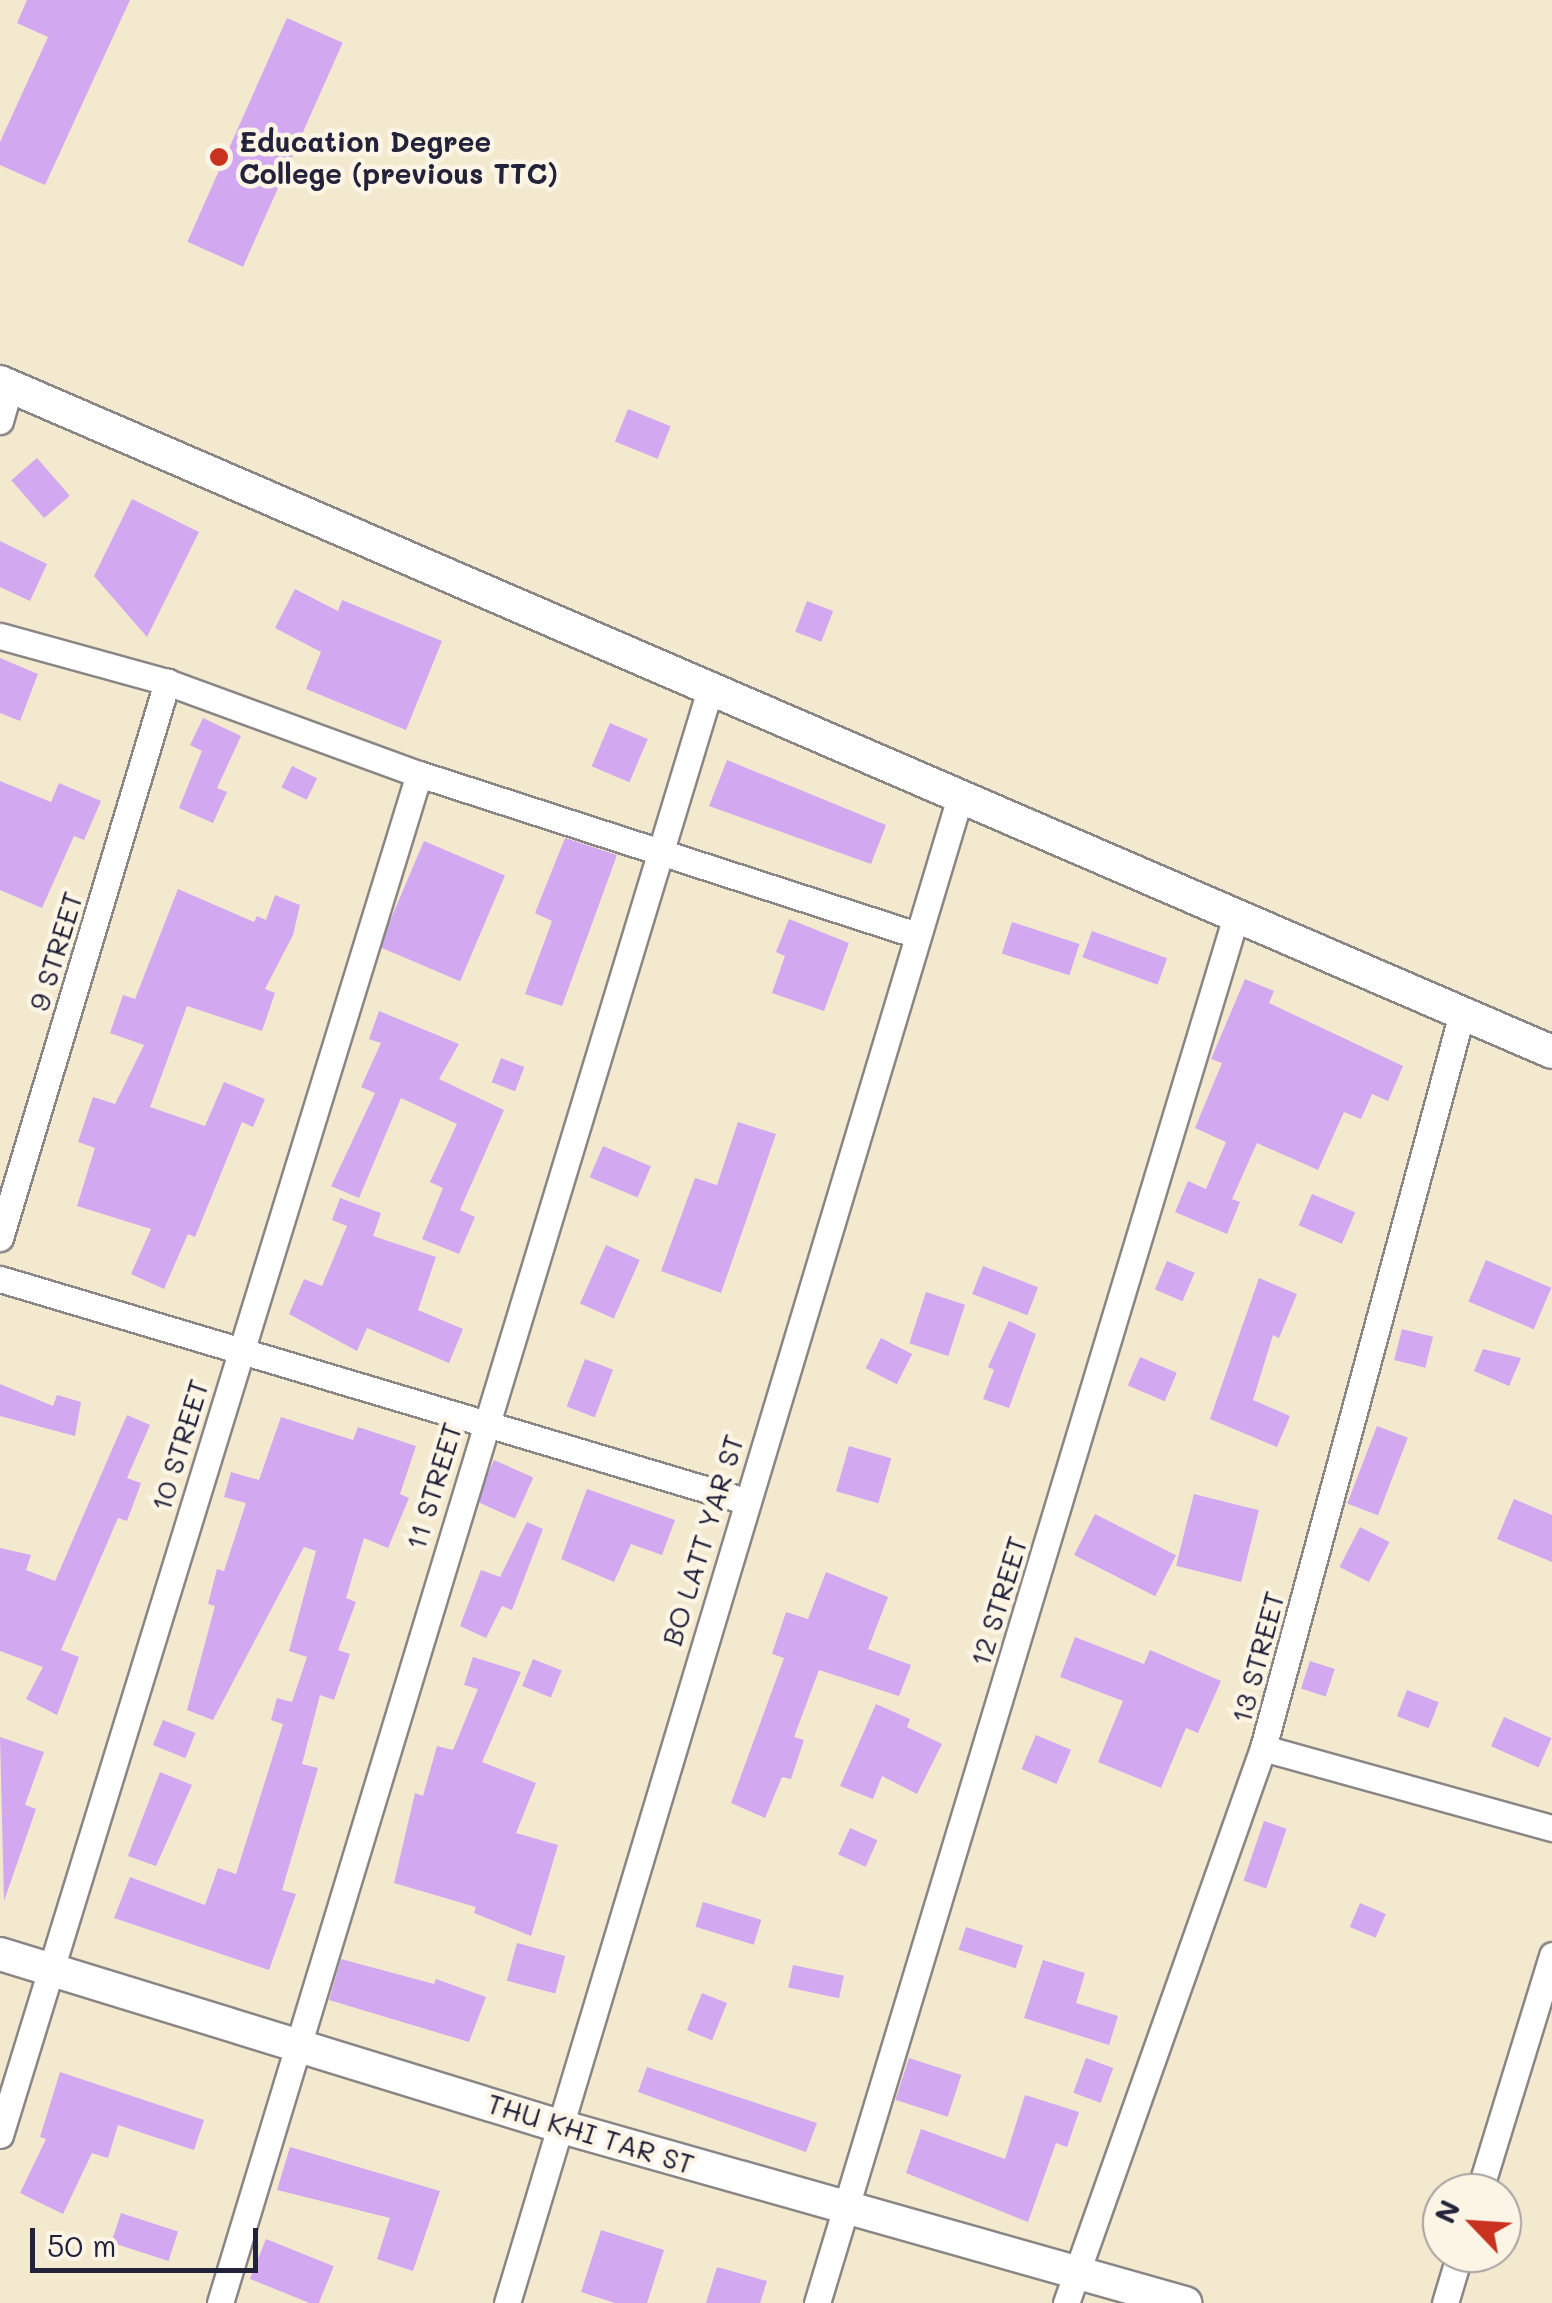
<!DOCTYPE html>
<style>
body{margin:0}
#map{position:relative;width:1552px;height:2303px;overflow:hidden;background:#f3e9cf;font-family:Mali,sans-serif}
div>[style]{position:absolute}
.building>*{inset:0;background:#d2a9f0;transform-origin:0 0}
.roads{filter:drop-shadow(2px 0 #8a8685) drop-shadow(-2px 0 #8a8685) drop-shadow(0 2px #8a8685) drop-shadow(0 -2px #8a8685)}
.street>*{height:25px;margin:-12.5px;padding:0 12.5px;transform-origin:12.5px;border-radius:12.5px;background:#fff}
.secondary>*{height:32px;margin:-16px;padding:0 16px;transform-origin:16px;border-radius:16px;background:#fff}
.dots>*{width:28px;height:28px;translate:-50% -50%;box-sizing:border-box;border:5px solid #fcf5e5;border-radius:50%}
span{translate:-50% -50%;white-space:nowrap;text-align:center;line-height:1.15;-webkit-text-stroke:9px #fcf5e5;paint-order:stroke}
.poi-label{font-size:28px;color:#22223b;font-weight:700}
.left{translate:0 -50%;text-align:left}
.street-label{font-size:28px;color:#22223b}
.north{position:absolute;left:1422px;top:2173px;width:100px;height:100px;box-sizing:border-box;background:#fcf5e5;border:2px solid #a5a1a1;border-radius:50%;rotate:295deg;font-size:28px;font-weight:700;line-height:40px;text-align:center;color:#22223b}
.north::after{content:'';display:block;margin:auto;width:35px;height:45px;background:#c8321e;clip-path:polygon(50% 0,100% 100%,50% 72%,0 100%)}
.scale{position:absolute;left:30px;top:2228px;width:228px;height:45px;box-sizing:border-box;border:5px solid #22223b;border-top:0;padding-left:12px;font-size:30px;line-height:35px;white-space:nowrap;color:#22223b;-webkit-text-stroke:8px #fcf5e5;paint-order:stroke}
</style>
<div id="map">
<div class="building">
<i style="clip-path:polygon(27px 0,130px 0,45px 185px,0 165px,0 142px,48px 37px,17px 23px)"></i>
<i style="left:287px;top:18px;width:61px;height:245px;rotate:24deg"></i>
<i style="left:628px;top:409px;width:46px;height:35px;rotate:22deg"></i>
<i style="left:37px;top:458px;width:50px;height:34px;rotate:49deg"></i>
<i style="clip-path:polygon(132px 499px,199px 532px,147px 637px,94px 576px)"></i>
<i style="clip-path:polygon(0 541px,47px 564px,30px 601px,0 587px)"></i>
<i style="clip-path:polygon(295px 589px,338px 611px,342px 600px,442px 641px,406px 730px,306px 689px,321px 652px,275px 628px)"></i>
<i style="left:807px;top:601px;width:28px;height:33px;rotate:21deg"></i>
<i style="clip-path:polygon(0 658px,38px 674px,20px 721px,0 713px)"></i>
<i style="clip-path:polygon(203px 718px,241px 736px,217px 788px,227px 792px,213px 823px,179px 808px,202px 751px,190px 745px)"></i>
<i style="left:610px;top:723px;width:41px;height:47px;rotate:23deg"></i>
<i style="clip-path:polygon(727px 760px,886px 825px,871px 864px,709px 806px)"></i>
<i style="left:292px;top:766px;width:28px;height:24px;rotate:26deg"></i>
<i style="clip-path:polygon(0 781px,51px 802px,59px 783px,101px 801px,84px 840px,74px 836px,42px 908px,0 890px)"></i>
<i style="clip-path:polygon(565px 838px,617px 855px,562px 1006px,525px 994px,552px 921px,535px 913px)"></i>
<i style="left:424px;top:841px;width:88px;height:115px;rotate:23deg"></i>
<i style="clip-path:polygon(178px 889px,254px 922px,257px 916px,266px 920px,275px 895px,300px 905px,293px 935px,265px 989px,275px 993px,262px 1031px,187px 1006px,150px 1107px,205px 1126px,224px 1082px,265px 1099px,253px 1127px,242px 1122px,195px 1237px,188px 1234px,164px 1289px,131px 1274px,151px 1229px,77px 1206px,95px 1148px,78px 1142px,93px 1097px,115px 1104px,144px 1045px,110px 1033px,123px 995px,135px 999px)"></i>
<i style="clip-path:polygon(789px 919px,849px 943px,824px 1011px,772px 993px,785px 956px,776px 952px)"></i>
<i style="left:1012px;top:922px;width:71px;height:33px;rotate:18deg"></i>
<i style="left:1092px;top:931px;width:80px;height:28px;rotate:20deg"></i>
<i style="clip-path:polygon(1245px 979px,1274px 991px,1269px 1003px,1403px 1066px,1388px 1101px,1372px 1094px,1361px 1119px,1344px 1112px,1318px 1170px,1257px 1143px,1232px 1199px,1240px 1202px,1227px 1234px,1175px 1212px,1188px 1181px,1206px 1189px,1226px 1142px,1195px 1128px,1222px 1063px,1211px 1059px)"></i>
<i style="clip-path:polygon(379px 1011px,459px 1044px,439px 1079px,504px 1110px,460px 1210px,475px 1217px,459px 1254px,422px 1239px,443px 1188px,430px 1182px,457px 1124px,401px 1098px,359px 1198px,331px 1186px,375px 1093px,361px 1087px,381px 1043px,369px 1039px)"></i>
<i style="left:501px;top:1058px;width:25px;height:26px;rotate:21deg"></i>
<i style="clip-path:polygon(738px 1122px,776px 1134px,721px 1293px,661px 1271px,695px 1178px,717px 1185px)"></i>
<i style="left:603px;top:1146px;width:52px;height:34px;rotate:23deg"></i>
<i style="left:1312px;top:1194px;width:47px;height:34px;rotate:23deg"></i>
<i style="clip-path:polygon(340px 1198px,381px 1213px,373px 1236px,436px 1257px,418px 1310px,463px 1329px,449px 1363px,367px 1328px,357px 1351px,289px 1314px,304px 1279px,322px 1286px,347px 1226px,332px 1220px)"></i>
<i style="left:606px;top:1245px;width:37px;height:64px;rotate:24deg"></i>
<i style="left:1486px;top:1260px;width:71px;height:45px;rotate:23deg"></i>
<i style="left:1167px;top:1261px;width:30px;height:31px;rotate:23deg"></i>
<i style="left:983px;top:1266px;width:59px;height:30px;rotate:21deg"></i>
<i style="clip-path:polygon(1259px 1278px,1297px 1294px,1279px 1338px,1273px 1335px,1253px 1400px,1290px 1416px,1277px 1447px,1210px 1419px)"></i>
<i style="left:926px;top:1292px;width:41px;height:54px;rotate:18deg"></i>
<i style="clip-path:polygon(1009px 1321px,1036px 1334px,1009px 1408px,983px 1399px,994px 1370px,988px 1367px)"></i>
<i style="left:1402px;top:1329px;width:32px;height:32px;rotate:14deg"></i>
<i style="left:881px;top:1338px;width:35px;height:34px;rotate:27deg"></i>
<i style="clip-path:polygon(1483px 1349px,1521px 1358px,1509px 1386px,1474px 1371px)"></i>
<i style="left:1140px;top:1357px;width:40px;height:31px;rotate:23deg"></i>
<i style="left:585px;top:1359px;width:30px;height:51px;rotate:21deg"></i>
<i style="clip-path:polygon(0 1384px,53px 1406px,57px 1395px,81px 1402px,75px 1436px,0 1416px)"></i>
<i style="clip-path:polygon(127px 1415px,150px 1425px,127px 1478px,141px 1483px,127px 1521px,118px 1518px,61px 1650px,79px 1657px,57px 1715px,26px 1699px,43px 1667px,0 1651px,0 1548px,31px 1555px,26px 1570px,55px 1581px)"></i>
<i style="clip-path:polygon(281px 1417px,353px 1440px,358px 1427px,416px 1446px,400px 1494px,409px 1498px,388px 1548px,364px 1538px,346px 1598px,356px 1602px,338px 1650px,350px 1654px,334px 1700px,320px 1695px,302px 1764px,318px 1768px,282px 1890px,296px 1894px,269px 1970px,114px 1918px,130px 1877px,205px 1905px,218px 1868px,236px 1874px,283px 1724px,271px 1720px,277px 1698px,292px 1702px,307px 1657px,289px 1651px,316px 1551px,304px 1547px,213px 1720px,187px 1710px,215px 1606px,208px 1604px,217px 1569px,224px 1571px,246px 1503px,224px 1497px,231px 1472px,259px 1480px)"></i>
<i style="left:1377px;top:1426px;width:33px;height:83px;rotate:21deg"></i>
<i style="left:849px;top:1446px;width:44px;height:47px;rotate:16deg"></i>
<i style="left:494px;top:1460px;width:43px;height:45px;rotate:24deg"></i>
<i style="clip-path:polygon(587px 1489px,675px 1520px,662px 1555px,631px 1544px,614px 1582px,561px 1559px)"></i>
<i style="left:1194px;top:1494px;width:67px;height:74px;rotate:14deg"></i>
<i style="clip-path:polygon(1514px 1499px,1552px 1515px,1552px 1562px,1497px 1539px)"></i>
<i style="left:1095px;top:1514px;width:91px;height:46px;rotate:27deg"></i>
<i style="clip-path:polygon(527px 1522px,543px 1529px,512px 1610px,502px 1606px,486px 1638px,460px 1626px,481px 1570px,500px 1577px)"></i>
<i style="left:1360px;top:1527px;width:33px;height:45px;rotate:27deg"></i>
<i style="clip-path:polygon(826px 1572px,888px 1597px,868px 1649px,911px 1665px,899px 1696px,819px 1670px,794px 1737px,804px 1740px,791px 1779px,782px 1777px,765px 1818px,731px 1803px,784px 1658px,772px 1654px,786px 1612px,808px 1619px)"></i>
<i style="clip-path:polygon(1075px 1637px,1144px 1664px,1150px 1650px,1221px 1681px,1198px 1733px,1186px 1728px,1161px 1788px,1098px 1762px,1123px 1701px,1060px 1677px)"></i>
<i style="clip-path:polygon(473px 1657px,521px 1672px,482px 1762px,536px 1783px,516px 1833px,558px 1845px,531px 1936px,474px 1913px,476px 1907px,394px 1883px,415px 1793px,423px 1796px,437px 1746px,453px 1750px,478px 1689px,464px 1685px)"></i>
<i style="left:533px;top:1659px;width:31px;height:29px;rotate:22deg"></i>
<i style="left:1310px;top:1661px;width:26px;height:29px;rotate:18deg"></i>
<i style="left:1407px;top:1690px;width:34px;height:28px;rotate:21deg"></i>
<i style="clip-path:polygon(876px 1704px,910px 1719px,907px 1727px,942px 1744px,917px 1794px,882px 1776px,873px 1799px,840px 1786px)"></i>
<i style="left:1504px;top:1717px;width:52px;height:32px;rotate:24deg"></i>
<i style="left:163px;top:1720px;width:35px;height:27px;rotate:22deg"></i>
<i style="left:1036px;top:1735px;width:38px;height:37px;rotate:23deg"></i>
<i style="clip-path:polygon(0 1737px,44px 1752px,25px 1805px,36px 1809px,4px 1901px)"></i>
<i style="clip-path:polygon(160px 1772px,192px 1785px,156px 1866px,128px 1856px)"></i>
<i style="left:1264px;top:1821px;width:24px;height:63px;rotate:19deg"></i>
<i style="left:850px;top:1828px;width:30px;height:29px;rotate:24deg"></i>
<i style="left:703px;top:1902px;width:61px;height:26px;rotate:17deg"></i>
<i style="left:1360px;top:1903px;width:28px;height:26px;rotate:23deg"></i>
<i style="left:966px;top:1927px;width:60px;height:24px;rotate:18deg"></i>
<i style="left:517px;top:1943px;width:50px;height:39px;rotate:15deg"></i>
<i style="clip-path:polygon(341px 1959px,434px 1984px,436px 1979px,486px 1997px,469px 2042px,329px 2000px)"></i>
<i style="clip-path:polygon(1043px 1960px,1085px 1973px,1076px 2003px,1118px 2016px,1109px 2045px,1024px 2018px)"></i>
<i style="left:793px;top:1965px;width:52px;height:23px;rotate:12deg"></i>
<i style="left:702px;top:1993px;width:27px;height:40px;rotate:22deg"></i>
<i style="left:909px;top:2058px;width:55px;height:44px;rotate:18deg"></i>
<i style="left:1086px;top:2058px;width:29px;height:37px;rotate:20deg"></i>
<i style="clip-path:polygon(647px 2067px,817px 2123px,806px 2152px,638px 2092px)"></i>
<i style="clip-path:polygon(60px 2072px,204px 2120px,194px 2150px,118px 2125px,108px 2158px,92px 2153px,63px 2214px,20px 2193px,46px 2139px,40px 2137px)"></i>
<i style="clip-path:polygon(1025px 2095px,1079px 2112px,1067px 2147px,1056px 2143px,1028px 2222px,906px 2173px,921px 2129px,1005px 2159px)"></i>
<i style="clip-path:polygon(290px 2147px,440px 2191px,413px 2271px,377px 2259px,390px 2218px,277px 2190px)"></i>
<i style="left:121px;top:2213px;width:60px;height:31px;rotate:18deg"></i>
<i style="clip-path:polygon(601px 2230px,664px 2250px,647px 2303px,615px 2303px,581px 2292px)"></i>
<i style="left:266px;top:2239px;width:73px;height:43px;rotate:22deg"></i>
<i style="clip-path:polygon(717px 2267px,767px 2281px,760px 2303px,706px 2303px)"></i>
</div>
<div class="roads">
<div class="street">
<i style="left:0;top:421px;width:35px;rotate:-74deg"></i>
<i style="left:0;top:636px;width:173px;rotate:15.4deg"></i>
<i style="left:167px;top:682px;width:268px;rotate:20.1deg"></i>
<i style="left:419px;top:774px;width:523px;rotate:17.92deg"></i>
<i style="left:0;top:1238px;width:581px;rotate:-73.28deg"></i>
<i style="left:0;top:1279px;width:777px;rotate:16.59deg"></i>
<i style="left:1263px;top:1748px;width:300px;rotate:15.5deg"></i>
<i style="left:0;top:2135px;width:1424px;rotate:-72.89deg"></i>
<i style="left:1479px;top:2193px;width:249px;rotate:-72.9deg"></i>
<i style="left:220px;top:2303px;width:1687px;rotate:-73.11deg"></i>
<i style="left:507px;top:2303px;width:1573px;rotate:-73.26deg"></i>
<i style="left:817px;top:2303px;width:1449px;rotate:-73.19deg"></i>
<i style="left:1066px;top:2303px;width:589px;rotate:-70.46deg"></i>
<i style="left:1263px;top:1748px;width:761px;rotate:-74.85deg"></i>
<i style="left:1445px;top:2303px;width:52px;rotate:-73.3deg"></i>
</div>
<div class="secondary">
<i style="left:0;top:382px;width:1690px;rotate:23.35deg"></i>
<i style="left:0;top:1954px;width:585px;rotate:17.1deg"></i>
<i style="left:559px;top:2126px;width:651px;rotate:15.79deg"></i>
</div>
</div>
<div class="dots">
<i style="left:219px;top:157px;background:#c8321e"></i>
</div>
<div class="poi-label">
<span class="left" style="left:239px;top:157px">Education Degree<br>College (previous TTC)</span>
</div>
<div class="street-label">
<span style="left:55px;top:951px;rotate:-73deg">9 STREET</span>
<span style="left:179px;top:1445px;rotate:-73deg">10 STREET</span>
<span style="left:433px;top:1486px;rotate:-73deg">11 STREET</span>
<span style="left:702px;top:1540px;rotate:-73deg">BO LATT YAR ST</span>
<span style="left:998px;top:1601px;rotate:-73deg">12 STREET</span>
<span style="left:1257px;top:1657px;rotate:-75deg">13 STREET</span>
<span style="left:591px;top:2133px;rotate:17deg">THU KHI TAR ST</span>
</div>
<div class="north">N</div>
<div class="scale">50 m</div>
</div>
